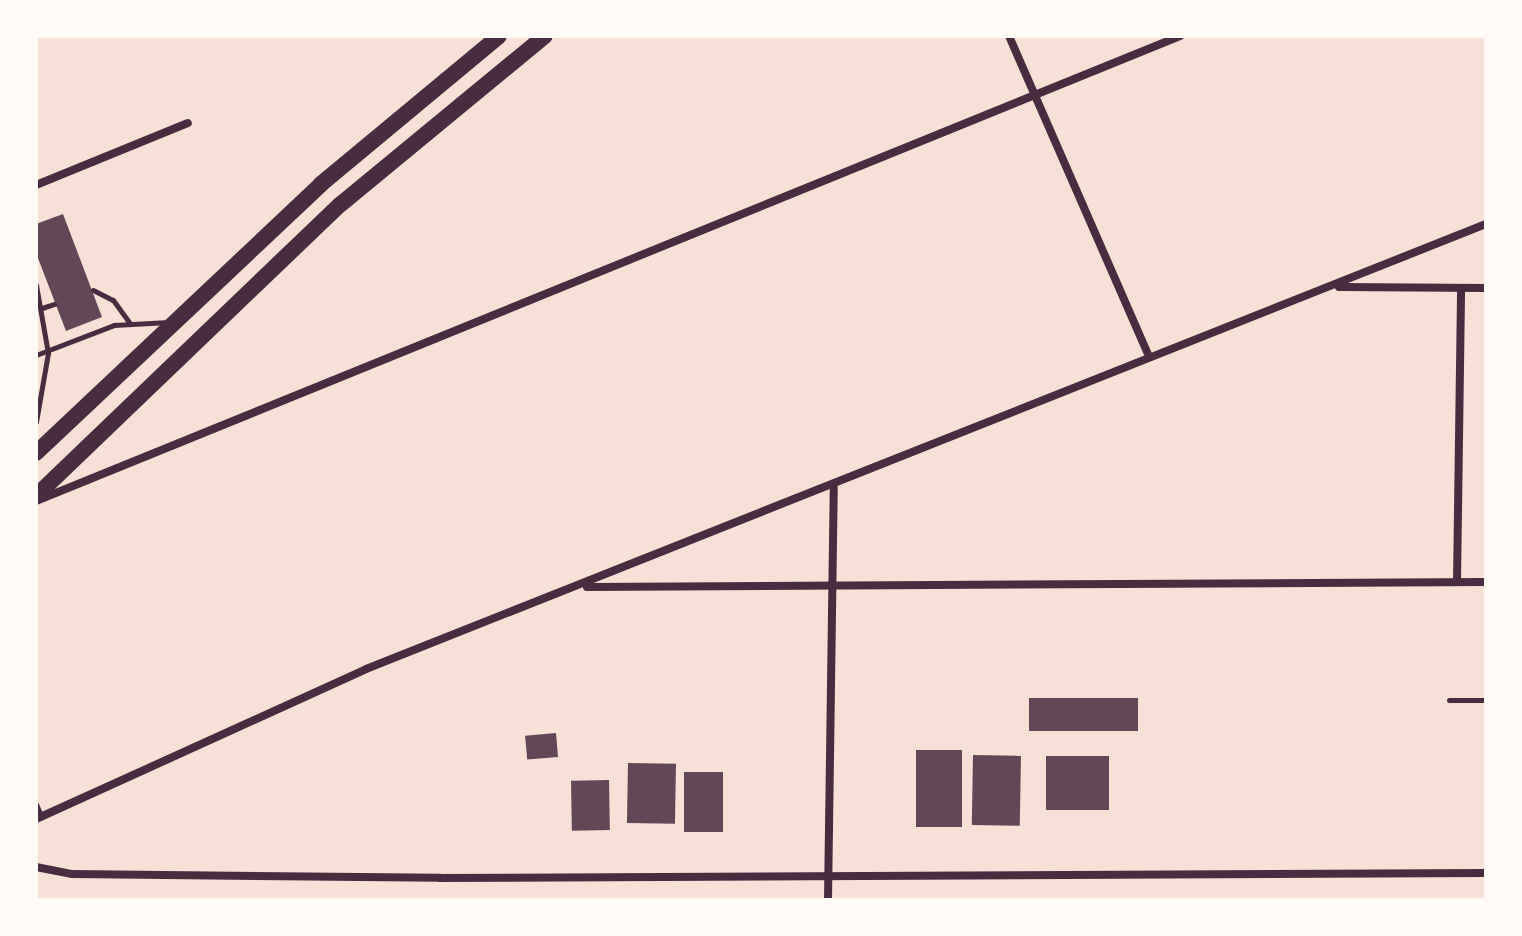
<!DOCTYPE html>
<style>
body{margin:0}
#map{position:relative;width:1522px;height:936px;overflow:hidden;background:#f7e1d7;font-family:"PT Sans",sans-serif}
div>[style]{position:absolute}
.building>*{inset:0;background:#644757;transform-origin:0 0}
.service>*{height:5px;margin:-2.5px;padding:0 2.5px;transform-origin:2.5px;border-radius:2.5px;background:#4a2c40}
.minor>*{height:8px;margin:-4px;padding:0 4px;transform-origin:4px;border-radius:4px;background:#4a2c40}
.primary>*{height:16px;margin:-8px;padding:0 8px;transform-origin:8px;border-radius:8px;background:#4a2c40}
span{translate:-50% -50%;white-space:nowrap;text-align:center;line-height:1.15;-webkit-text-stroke:8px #fffaf5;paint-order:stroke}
.frame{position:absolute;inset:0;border:38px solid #fffaf5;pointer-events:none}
</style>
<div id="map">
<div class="building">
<i style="clip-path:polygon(63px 214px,102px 317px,66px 331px,36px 253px,36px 224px)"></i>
<i style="left:1138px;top:698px;width:33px;height:109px;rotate:90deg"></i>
<i style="left:556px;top:733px;width:24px;height:31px;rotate:85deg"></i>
<i style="left:916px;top:750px;width:46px;height:77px"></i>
<i style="left:973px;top:755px;width:48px;height:70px;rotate:1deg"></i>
<i style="left:1109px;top:756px;width:54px;height:63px;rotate:90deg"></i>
<i style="left:628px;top:763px;width:48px;height:60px;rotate:1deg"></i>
<i style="left:684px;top:772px;width:39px;height:60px"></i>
<i style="left:609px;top:780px;width:50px;height:38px;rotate:89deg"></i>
</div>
<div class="service">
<i style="left:36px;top:285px;width:69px;rotate:80deg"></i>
<i style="left:48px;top:353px;width:70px;rotate:99.9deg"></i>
<i style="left:93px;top:290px;width:22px;rotate:27deg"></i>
<i style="left:113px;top:300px;width:29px;rotate:54deg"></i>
<i style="left:42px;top:308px;width:13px;rotate:-18deg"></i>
<i style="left:36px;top:355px;width:84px;rotate:-21deg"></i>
<i style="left:114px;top:325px;width:55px;rotate:-3.1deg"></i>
<i style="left:1449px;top:700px;width:37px"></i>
<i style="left:36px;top:804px;width:13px;rotate:67deg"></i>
</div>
<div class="minor">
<i style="left:1009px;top:36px;width:350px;rotate:66.4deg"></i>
<i style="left:36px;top:185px;width:164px;rotate:-22.2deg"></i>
<i style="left:1339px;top:287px;width:147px;rotate:0.4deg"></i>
<i style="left:36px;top:501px;width:1235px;rotate:-22.12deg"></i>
<i style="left:1457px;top:582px;width:294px;rotate:-89.2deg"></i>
<i style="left:587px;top:587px;width:899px;rotate:-0.32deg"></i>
<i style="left:36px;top:819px;width:362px;rotate:-24.4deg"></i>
<i style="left:366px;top:669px;width:1205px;rotate:-21.67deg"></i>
<i style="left:36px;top:867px;width:37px;rotate:11deg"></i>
<i style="left:72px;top:874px;width:368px;rotate:0.6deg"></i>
<i style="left:440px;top:878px;width:1046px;rotate:-0.27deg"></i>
<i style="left:828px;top:900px;width:412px;rotate:-89.2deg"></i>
</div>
<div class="primary">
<i style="left:36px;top:453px;width:392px;rotate:-43.3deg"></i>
<i style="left:321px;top:184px;width:231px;rotate:-39.7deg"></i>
<i style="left:36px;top:496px;width:422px;rotate:-43.8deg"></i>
<i style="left:341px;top:204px;width:264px;rotate:-39.5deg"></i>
</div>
<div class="frame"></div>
</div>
